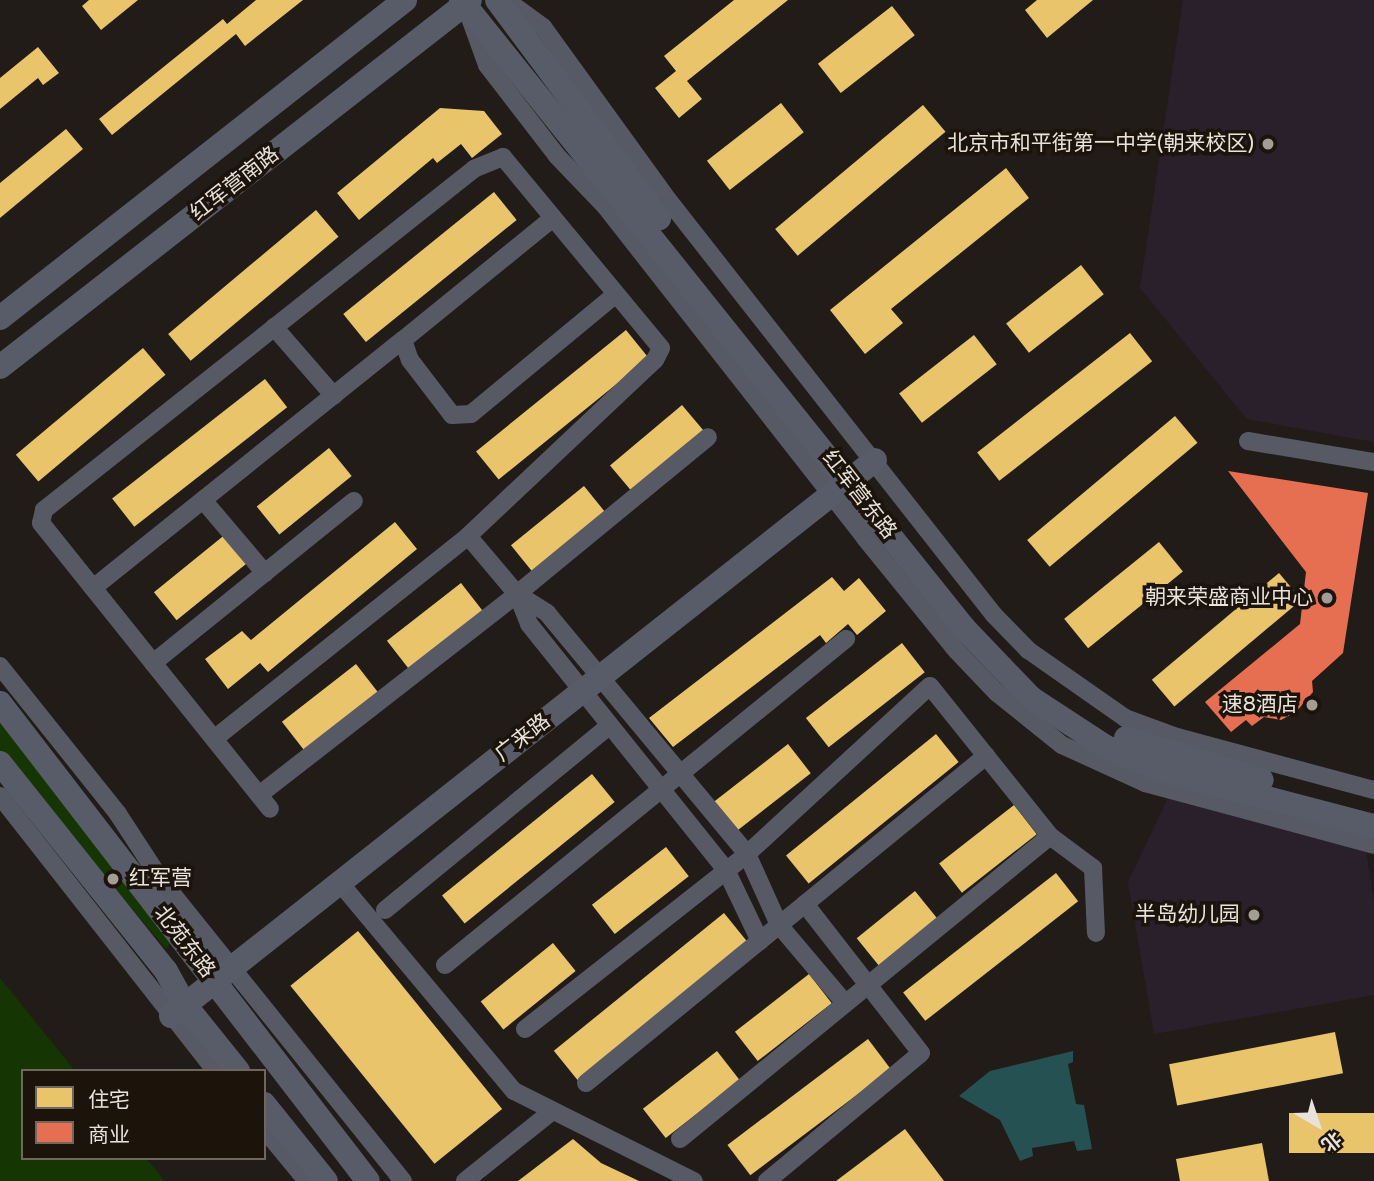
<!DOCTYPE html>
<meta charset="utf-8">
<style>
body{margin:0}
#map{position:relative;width:1374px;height:1181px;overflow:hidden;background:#211c18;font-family:"Varela Round","Noto Sans SC",sans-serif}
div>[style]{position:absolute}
.education>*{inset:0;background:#2a202c}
.green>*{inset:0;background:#153603}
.water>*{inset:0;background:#265153}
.homes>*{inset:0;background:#e9c46a;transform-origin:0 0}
.shops>*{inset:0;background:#e76f51}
.street>*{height:18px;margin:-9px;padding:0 9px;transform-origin:9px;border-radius:9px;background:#575965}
.secondary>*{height:24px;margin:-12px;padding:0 12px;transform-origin:12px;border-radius:12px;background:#585c68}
.dots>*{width:19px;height:19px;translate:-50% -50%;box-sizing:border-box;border:4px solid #1c130b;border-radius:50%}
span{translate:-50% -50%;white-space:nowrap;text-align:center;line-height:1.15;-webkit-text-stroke:7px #1c130b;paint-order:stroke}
.poi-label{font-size:21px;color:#e8e2dc}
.right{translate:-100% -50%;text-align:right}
.left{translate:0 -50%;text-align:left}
.street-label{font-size:21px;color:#e8e2dc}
.legend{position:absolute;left:21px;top:1069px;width:245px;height:91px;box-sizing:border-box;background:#1c130b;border:2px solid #6e665f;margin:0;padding:9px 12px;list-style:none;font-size:21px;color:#e8e2dc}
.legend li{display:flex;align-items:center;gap:14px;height:35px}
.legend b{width:35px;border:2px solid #6e665f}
.north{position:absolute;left:1283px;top:1090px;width:70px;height:70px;-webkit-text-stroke:5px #1c130b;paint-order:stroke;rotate:141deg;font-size:19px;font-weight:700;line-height:28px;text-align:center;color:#e8e2dc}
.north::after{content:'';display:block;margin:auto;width:24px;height:32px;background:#e8e2dc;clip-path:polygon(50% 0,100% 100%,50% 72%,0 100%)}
</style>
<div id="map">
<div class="education">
<i style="clip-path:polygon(1183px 0,1374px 0,1374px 442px,1247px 419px,1140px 288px)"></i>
<i style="clip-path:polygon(1170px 794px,1366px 850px,1374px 904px,1374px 995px,1154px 1034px,1128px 882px)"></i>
</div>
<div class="green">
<i style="clip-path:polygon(0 722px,170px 943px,166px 949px,0 752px)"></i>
<i style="clip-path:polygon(0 978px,75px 1071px,23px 1071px,23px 1158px,146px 1158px,165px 1181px,0 1181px)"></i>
</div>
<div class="water">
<i style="clip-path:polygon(1073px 1051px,1073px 1062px,1068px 1064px,1076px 1104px,1084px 1105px,1092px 1149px,1077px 1151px,1074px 1141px,1032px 1148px,1033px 1156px,1020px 1161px,1000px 1120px,959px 1096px,990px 1071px)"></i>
</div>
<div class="homes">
<i style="clip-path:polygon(89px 0,138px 0,101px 30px,82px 6px)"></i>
<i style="clip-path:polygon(256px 0,303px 0,245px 46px,236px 34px,112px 135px,99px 119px,223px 19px,227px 24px)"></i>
<i style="clip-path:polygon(734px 0,788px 0,687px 81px,702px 99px,679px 118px,655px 88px,676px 71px,664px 56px)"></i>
<i style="clip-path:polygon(1037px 0,1093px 0,1047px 38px,1025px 10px)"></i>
<i style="left:892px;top:6px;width:37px;height:94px;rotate:52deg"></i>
<i style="clip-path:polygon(38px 47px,59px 73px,43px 85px,38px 78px,0 109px,0 78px)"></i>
<i style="left:781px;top:103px;width:37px;height:94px;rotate:52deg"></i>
<i style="left:923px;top:105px;width:35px;height:193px;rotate:50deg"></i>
<i style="clip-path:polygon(440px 108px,484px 111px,502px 134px,472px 158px,461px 144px,437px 163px,433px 158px,359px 220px,337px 193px)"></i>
<i style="clip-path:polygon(66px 129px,83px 149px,0 218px,0 183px)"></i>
<i style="clip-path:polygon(1006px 168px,1029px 198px,891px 309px,903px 323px,865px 354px,830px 310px)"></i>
<i style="left:494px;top:192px;width:36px;height:194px;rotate:51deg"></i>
<i style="left:316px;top:210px;width:35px;height:193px;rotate:50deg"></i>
<i style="left:1081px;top:265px;width:37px;height:95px;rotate:52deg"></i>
<i style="left:626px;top:330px;width:36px;height:193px;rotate:51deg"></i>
<i style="left:1130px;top:333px;width:36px;height:194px;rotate:52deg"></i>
<i style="left:974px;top:335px;width:37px;height:95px;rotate:52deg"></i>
<i style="left:143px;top:348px;width:35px;height:166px;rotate:50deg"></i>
<i style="left:265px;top:379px;width:36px;height:194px;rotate:52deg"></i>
<i style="left:682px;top:405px;width:38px;height:94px;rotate:50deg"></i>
<i style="left:1175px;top:416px;width:35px;height:193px;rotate:50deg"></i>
<i style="left:329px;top:448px;width:36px;height:93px;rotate:51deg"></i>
<i style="left:584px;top:486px;width:36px;height:94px;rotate:51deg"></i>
<i style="clip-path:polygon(395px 522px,417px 549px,268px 672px,260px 663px,228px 689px,205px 659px,242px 631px,251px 640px)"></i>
<i style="left:227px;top:533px;width:36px;height:94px;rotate:51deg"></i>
<i style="left:1159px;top:542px;width:38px;height:122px;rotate:51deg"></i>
<i style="left:1279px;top:573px;width:35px;height:166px;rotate:50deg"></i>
<i style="clip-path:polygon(832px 577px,844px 591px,859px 578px,886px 611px,857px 635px,848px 624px,826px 643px,820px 635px,673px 747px,649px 718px)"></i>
<i style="left:461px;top:583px;width:37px;height:94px;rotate:52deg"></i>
<i style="left:902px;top:643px;width:37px;height:122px;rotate:52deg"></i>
<i style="left:356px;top:664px;width:37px;height:94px;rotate:52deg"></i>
<i style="left:936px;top:734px;width:36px;height:193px;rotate:51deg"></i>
<i style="left:788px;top:744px;width:37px;height:94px;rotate:52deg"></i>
<i style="left:592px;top:774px;width:36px;height:193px;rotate:51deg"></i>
<i style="left:1014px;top:805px;width:37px;height:95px;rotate:52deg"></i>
<i style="left:666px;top:847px;width:37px;height:94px;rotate:52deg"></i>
<i style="left:1056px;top:873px;width:36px;height:194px;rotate:52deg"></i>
<i style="left:915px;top:891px;width:36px;height:75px;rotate:51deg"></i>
<i style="left:724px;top:913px;width:38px;height:219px;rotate:51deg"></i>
<i style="left:358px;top:931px;width:229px;height:87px;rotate:51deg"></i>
<i style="left:553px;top:943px;width:36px;height:93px;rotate:51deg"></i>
<i style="left:809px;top:974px;width:37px;height:94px;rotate:52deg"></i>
<i style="left:1335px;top:1032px;width:42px;height:169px;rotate:79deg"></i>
<i style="left:868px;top:1039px;width:38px;height:176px;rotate:53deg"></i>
<i style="left:717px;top:1051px;width:37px;height:94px;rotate:52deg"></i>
<i style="left:1374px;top:1113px;width:40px;height:85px;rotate:90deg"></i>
<i style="clip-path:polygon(905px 1129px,944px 1181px,836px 1181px)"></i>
<i style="clip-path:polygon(573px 1139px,601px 1163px,639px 1181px,518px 1181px)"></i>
<i style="clip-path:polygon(1262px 1143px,1269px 1181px,1180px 1181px,1176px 1159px)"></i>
</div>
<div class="shops">
<i style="clip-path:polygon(1228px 471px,1368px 493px,1343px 653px,1312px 681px,1313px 692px,1296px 712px,1281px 720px,1264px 717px,1252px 726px,1246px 720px,1231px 732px,1205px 702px,1300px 624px,1306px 572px)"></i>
</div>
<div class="street">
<i style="left:506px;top:0;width:46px;rotate:36.1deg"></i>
<i style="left:543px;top:27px;width:215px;rotate:54.1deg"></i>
<i style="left:669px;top:201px;width:526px;rotate:51.87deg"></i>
<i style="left:994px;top:615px;width:49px;rotate:45.8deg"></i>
<i style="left:1028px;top:650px;width:118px;rotate:35deg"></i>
<i style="left:1125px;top:718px;width:55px;rotate:20.1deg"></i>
<i style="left:1177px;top:737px;width:204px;rotate:15.1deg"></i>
<i style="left:470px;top:18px;width:50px;rotate:70.1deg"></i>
<i style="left:487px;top:65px;width:115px;rotate:52.4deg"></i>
<i style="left:557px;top:156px;width:69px;rotate:46.2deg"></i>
<i style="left:605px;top:206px;width:422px;rotate:51.9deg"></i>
<i style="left:865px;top:538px;width:144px;rotate:50.9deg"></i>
<i style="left:956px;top:650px;width:59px;rotate:46.4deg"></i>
<i style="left:997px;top:693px;width:83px;rotate:38.7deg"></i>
<i style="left:1062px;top:745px;width:91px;rotate:24.6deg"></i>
<i style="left:1145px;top:783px;width:237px;rotate:15.1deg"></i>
<i style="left:553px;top:218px;width:193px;rotate:140.9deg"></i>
<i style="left:403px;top:340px;width:21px;rotate:71deg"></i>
<i style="left:410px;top:360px;width:69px;rotate:52.6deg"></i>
<i style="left:452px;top:415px;width:19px;rotate:-3deg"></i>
<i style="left:471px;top:414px;width:188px;rotate:-39.6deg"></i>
<i style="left:274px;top:327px;width:91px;rotate:49deg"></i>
<i style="left:1248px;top:441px;width:128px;rotate:9.5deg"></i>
<i style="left:203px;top:500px;width:96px;rotate:49.7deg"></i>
<i style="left:468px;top:536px;width:76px;rotate:49.8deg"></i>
<i style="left:517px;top:594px;width:36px;rotate:32deg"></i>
<i style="left:547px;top:613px;width:313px;rotate:50.3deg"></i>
<i style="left:747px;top:854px;width:78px;rotate:65.7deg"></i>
<i style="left:779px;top:925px;width:102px;rotate:49.8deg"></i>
<i style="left:93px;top:588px;width:397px;rotate:-38.7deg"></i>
<i style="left:517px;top:594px;width:32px;rotate:68deg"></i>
<i style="left:529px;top:624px;width:315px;rotate:51.3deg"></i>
<i style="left:726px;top:870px;width:79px;rotate:64.4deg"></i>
<i style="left:153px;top:663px;width:258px;rotate:-38.9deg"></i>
<i style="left:0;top:666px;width:189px;rotate:51.4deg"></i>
<i style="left:118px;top:814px;width:79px;rotate:56.9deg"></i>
<i style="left:161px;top:880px;width:386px;rotate:51.2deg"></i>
<i style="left:214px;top:739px;width:325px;rotate:-38.6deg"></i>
<i style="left:468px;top:536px;width:257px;rotate:-43.3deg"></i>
<i style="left:655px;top:360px;width:13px;rotate:-63deg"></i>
<i style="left:661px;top:348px;width:248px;rotate:-129.6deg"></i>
<i style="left:503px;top:157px;width:31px;rotate:158deg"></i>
<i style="left:474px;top:169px;width:549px;rotate:141.58deg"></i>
<i style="left:44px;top:510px;width:13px;rotate:103deg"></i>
<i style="left:41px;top:523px;width:366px;rotate:51.3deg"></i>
<i style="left:259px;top:795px;width:327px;rotate:-37.9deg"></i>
<i style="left:517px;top:594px;width:247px;rotate:-39.4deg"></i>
<i style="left:0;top:796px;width:350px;rotate:51.9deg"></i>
<i style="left:340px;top:883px;width:271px;rotate:50.1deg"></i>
<i style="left:514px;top:1091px;width:201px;rotate:26.6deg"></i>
<i style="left:385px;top:910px;width:291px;rotate:-39.4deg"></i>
<i style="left:445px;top:965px;width:517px;rotate:-39.11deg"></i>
<i style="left:525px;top:1029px;width:283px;rotate:-38.2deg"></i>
<i style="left:747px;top:854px;width:248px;rotate:-42.6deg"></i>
<i style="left:930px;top:686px;width:192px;rotate:51.3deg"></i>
<i style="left:1050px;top:836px;width:54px;rotate:36.7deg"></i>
<i style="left:1093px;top:868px;width:65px;rotate:87.4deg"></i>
<i style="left:586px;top:1083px;width:517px;rotate:-39.27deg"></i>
<i style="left:264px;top:1129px;width:67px;rotate:50.4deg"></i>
<i style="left:680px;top:1139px;width:478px;rotate:-39.3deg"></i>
<i style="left:465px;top:1181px;width:110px;rotate:-38.7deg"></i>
<i style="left:767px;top:1181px;width:200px;rotate:-39.7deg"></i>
<i style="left:921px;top:1053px;width:189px;rotate:-127.9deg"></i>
</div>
<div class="secondary">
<i style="left:461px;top:0;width:805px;rotate:51.31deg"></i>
<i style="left:964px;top:628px;width:97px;rotate:46.3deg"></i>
<i style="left:1031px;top:698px;width:90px;rotate:33.2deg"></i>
<i style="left:1106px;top:747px;width:59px;rotate:23.1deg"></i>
<i style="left:1160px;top:770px;width:221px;rotate:14.7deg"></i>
<i style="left:497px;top:0;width:272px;rotate:53.4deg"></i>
<i style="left:0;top:318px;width:515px;rotate:-38.14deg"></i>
<i style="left:0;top:367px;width:596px;rotate:-37.98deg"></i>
<i style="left:0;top:703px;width:603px;rotate:52.41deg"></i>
<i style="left:1126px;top:738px;width:142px;rotate:17.2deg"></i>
<i style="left:0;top:763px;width:266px;rotate:51.4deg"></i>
<i style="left:166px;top:971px;width:39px;rotate:61deg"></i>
<i style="left:185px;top:1005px;width:85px;rotate:51.2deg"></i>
<i style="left:171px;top:1016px;width:897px;rotate:-38.3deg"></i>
<i style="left:264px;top:1104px;width:99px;rotate:51.2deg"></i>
</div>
<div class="dots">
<i style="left:1268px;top:144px;background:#a29d97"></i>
<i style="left:1327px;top:598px;background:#a29d97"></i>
<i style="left:1312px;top:705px;background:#a29d97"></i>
<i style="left:113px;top:879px;background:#a29d97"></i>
<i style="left:1254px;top:915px;background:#a29d97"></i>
</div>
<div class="poi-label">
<span class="right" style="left:1254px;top:144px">北京市和平街第一中学(朝来校区)</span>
<span class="right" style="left:1313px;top:598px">朝来荣盛商业中心</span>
<span class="right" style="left:1298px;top:705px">速8酒店</span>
<span class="left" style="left:129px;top:879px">红军营</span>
<span class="right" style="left:1240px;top:915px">半岛幼儿园</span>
</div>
<div class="street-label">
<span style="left:235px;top:184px;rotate:-38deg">红军营南路</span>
<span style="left:859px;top:495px;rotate:52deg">红军营东路</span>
<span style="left:523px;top:738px;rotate:-38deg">广来路</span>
<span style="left:184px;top:942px;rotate:52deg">北苑东路</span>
</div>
<ul class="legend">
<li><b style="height:19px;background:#e9c46a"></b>住宅</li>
<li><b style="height:19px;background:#e76f51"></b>商业</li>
</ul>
<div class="north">北</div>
</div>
